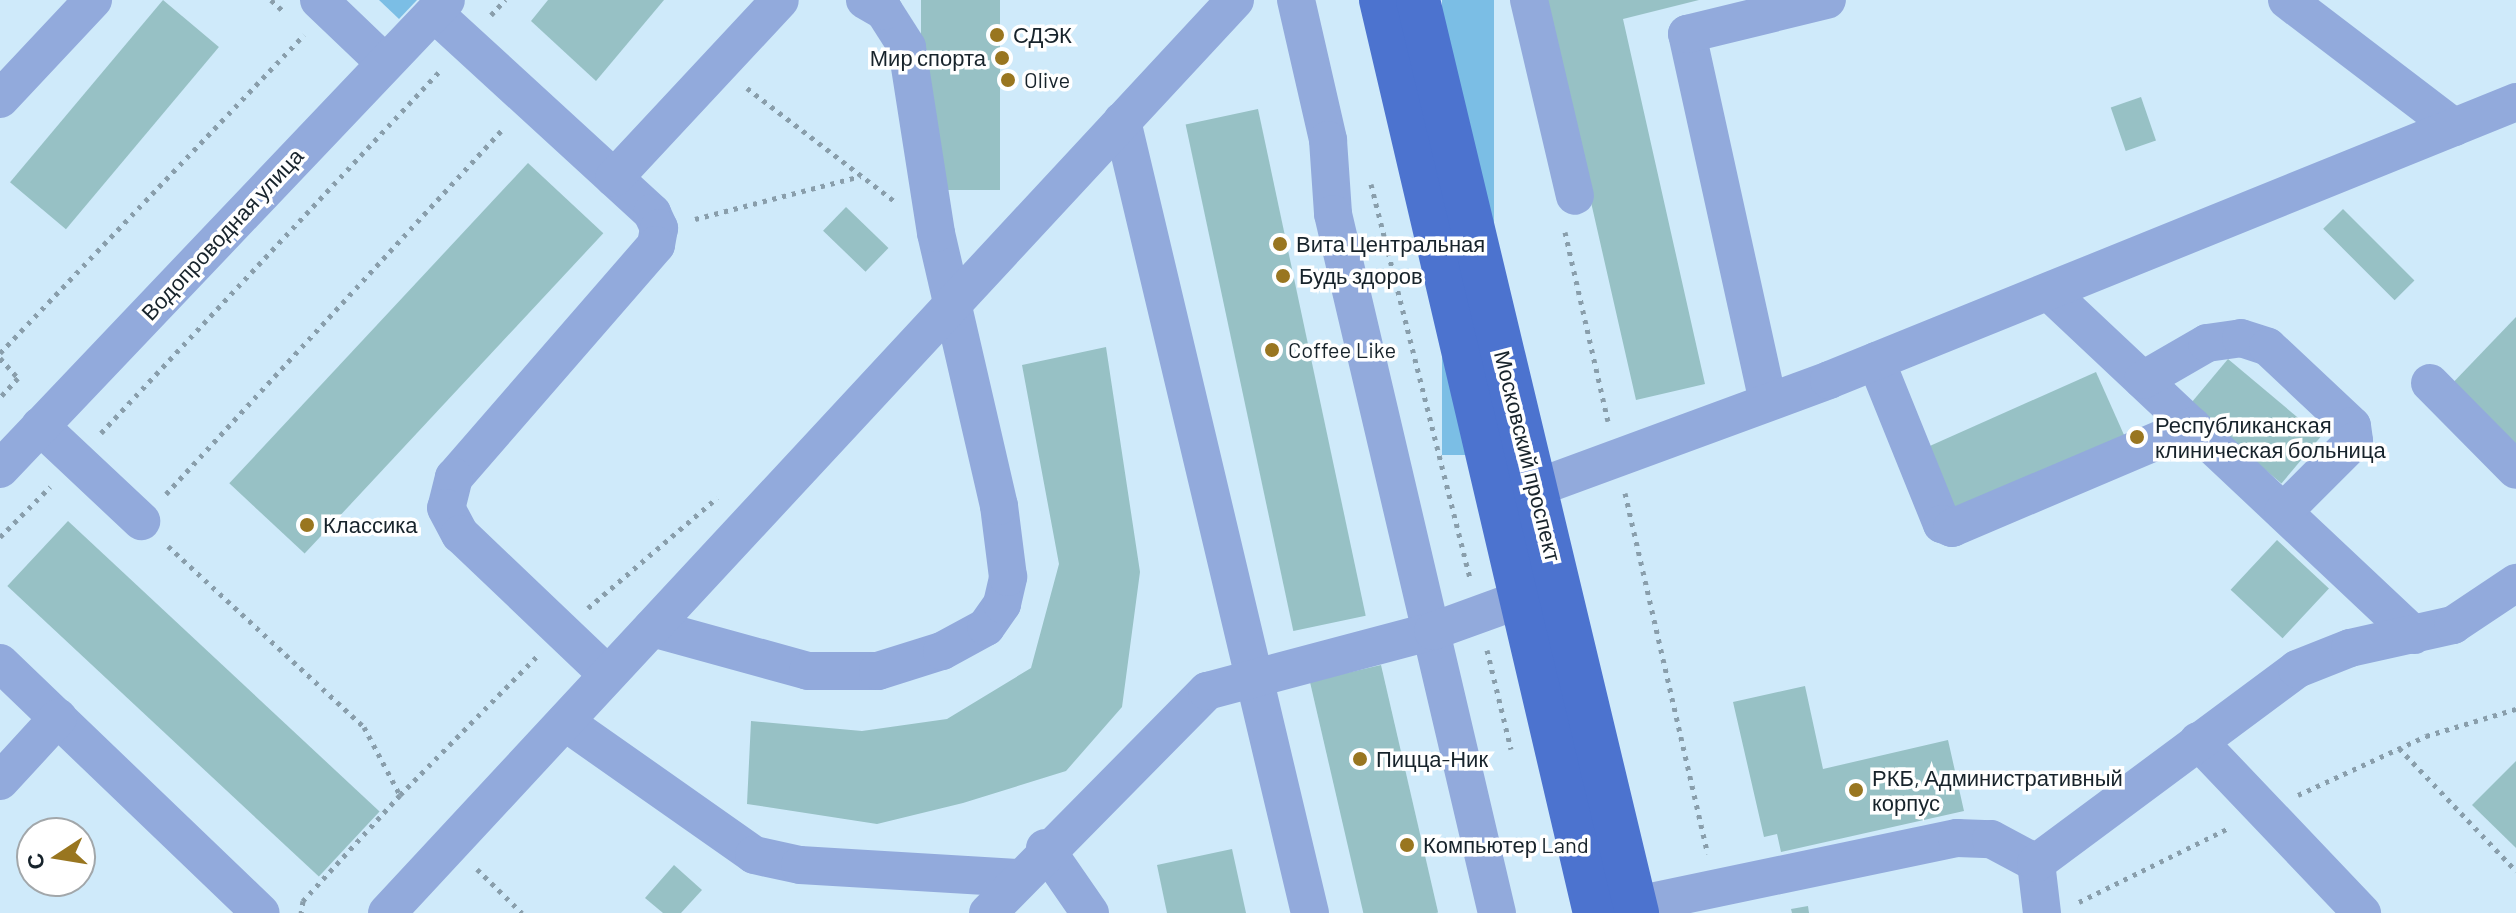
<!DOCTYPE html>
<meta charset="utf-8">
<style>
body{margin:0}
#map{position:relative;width:2516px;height:913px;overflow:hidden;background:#cfeafa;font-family:Barlow,sans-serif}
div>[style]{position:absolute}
.green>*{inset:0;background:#7bbee5;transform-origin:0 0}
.building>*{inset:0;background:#97c1c5;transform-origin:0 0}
.path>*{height:5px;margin-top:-2.5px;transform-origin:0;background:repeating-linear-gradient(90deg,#899eab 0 4px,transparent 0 10px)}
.minor>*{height:38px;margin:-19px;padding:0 19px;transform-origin:19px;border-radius:19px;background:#92aadc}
.major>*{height:44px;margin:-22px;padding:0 22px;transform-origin:22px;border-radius:22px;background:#4c73cf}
.dots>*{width:22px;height:22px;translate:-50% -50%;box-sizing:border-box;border:4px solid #fff;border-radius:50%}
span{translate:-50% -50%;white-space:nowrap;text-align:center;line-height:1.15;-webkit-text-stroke:7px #fff;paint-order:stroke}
.poi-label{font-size:22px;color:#17232b}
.left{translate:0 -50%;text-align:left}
.right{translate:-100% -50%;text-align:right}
.street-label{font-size:22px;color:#17232b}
.north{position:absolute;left:16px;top:817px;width:80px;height:80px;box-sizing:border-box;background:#fff;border:2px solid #a2a7aa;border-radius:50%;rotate:258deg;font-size:22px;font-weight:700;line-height:32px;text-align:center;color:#17232b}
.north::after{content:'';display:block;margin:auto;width:28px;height:36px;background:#997620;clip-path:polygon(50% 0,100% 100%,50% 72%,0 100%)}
</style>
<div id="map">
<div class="green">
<i style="clip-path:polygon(379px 0,417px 0,399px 19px)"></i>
<i style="left:1442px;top:0;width:52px;height:455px"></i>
</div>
<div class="building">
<i style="left:163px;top:0;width:73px;height:238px;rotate:40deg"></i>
<i style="clip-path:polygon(548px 0,664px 0,596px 81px,531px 21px)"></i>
<i style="left:921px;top:0;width:79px;height:190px"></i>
<i style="clip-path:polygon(1545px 0,1699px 0,1623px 19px,1705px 384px,1636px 400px)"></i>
<i style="left:2141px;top:97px;width:46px;height:32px;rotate:71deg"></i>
<i style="left:1258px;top:109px;width:518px;height:74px;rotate:78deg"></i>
<i style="left:528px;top:163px;width:103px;height:438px;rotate:43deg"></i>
<i style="left:846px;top:207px;width:59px;height:33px;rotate:44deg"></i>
<i style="left:2343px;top:209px;width:101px;height:28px;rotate:45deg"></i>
<i style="clip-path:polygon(2516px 317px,2516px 457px,2446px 390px)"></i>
<i style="clip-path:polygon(1106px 347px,1140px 572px,1122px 707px,1066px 771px,963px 803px,877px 824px,747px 804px,751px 721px,862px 731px,947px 719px,1031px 668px,1059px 564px,1022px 365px)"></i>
<i style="left:2228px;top:359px;width:121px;height:61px;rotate:40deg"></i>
<i style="left:2096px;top:372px;width:78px;height:193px;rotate:66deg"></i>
<i style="left:68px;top:521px;width:426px;height:89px;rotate:43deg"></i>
<i style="left:2277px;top:540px;width:71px;height:68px;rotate:43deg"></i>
<i style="left:1381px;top:665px;width:254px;height:73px;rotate:77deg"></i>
<i style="clip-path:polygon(1805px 686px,1823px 769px,1948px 740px,1964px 811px,1781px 852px,1777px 834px,1764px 837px,1733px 702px)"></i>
<i style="clip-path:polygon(2516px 761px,2516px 848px,2472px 805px)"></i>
<i style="clip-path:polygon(1232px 849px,1246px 913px,1167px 913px,1157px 865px)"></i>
<i style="clip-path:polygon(674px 865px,702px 890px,681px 913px,663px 913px,645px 898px)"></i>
<i style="clip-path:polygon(1808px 906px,1809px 913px,1792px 913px,1791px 909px)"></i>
</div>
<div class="path">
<i style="left:271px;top:0;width:15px;rotate:42deg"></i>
<i style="left:491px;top:15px;width:21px;rotate:-47deg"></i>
<i style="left:747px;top:88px;width:185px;rotate:37.5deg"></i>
<i style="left:1371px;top:184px;width:406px;rotate:75.9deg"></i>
<i style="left:695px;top:219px;width:171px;rotate:-14.5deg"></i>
<i style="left:1565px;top:232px;width:194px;rotate:77.2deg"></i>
<i style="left:0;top:353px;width:440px;rotate:-46.3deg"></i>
<i style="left:0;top:358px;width:27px;rotate:48deg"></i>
<i style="left:18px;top:378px;width:26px;rotate:133deg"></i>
<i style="left:101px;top:433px;width:497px;rotate:-46.9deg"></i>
<i style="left:1625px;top:493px;width:370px;rotate:77.1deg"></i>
<i style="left:166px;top:494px;width:498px;rotate:-47.3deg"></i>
<i style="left:0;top:537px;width:71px;rotate:-45deg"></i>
<i style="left:168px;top:546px;width:267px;rotate:42.7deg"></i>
<i style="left:364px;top:727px;width:77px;rotate:62.1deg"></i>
<i style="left:400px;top:795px;width:144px;rotate:132.5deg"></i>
<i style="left:303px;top:901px;width:12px;rotate:99deg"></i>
<i style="left:588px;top:608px;width:170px;rotate:-40.5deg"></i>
<i style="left:1487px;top:650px;width:102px;rotate:76.4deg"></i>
<i style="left:2399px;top:748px;width:170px;rotate:46.4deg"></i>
<i style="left:400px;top:795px;width:195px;rotate:-45.4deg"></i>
<i style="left:2298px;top:795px;width:141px;rotate:-24.7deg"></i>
<i style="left:2426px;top:736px;width:94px;rotate:-16.7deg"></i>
<i style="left:477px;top:869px;width:63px;rotate:44.4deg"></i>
<i style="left:2079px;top:902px;width:169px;rotate:-26.3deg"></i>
</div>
<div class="minor">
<i style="left:319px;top:0;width:91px;rotate:43.7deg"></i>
<i style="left:1296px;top:0;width:144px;rotate:77.1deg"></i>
<i style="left:1328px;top:140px;width:74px;rotate:86.1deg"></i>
<i style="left:1333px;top:214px;width:718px;rotate:76.8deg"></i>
<i style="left:1529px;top:0;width:201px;rotate:76.8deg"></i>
<i style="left:2287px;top:0;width:210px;rotate:37.3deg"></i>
<i style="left:434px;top:13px;width:296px;rotate:42.5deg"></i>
<i style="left:652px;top:213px;width:17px;rotate:65deg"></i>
<i style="left:659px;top:228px;width:17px;rotate:100deg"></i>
<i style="left:656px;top:245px;width:308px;rotate:131deg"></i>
<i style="left:454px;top:477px;width:32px;rotate:104deg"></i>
<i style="left:446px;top:508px;width:30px;rotate:62deg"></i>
<i style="left:460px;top:534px;width:204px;rotate:43.6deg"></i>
<i style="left:0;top:99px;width:136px;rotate:-46.8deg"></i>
<i style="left:1122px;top:121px;width:814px;rotate:76.65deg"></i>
<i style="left:614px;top:178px;width:243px;rotate:-47deg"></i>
<i style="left:2049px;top:292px;width:501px;rotate:43.22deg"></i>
<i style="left:1876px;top:361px;width:176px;rotate:68deg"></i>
<i style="left:1942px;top:524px;width:11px;rotate:22deg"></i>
<i style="left:1952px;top:528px;width:261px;rotate:-23deg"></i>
<i style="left:2143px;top:380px;width:74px;rotate:-30deg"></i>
<i style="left:2207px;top:343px;width:34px;rotate:-8deg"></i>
<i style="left:2241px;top:338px;width:28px;rotate:18deg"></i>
<i style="left:2268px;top:347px;width:115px;rotate:43.2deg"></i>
<i style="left:2352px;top:426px;width:15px;rotate:82deg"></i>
<i style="left:2354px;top:441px;width:100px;rotate:135deg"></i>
<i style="left:2430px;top:383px;width:122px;rotate:45.3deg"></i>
<i style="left:1768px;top:402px;width:377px;rotate:-102.4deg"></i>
<i style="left:1687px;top:34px;width:144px;rotate:-13.7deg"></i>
<i style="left:40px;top:426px;width:139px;rotate:43.2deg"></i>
<i style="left:0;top:469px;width:647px;rotate:-46.44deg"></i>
<i style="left:1536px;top:488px;width:312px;rotate:-20.2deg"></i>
<i style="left:1829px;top:380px;width:741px;rotate:-22.03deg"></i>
<i style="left:652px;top:628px;width:162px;rotate:15.4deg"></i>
<i style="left:808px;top:671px;width:70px"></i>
<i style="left:878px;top:671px;width:67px;rotate:-17.4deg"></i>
<i style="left:942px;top:651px;width:50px;rotate:-28.6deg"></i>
<i style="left:986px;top:627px;width:28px;rotate:-55deg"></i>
<i style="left:1002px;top:604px;width:28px;rotate:-77deg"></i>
<i style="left:1008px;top:577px;width:72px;rotate:-97.2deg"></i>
<i style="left:999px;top:506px;width:280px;rotate:-103deg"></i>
<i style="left:936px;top:233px;width:188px;rotate:-98.9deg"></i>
<i style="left:907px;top:47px;width:43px;rotate:-122.6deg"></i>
<i style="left:884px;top:11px;width:22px;rotate:-150deg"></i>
<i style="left:0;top:663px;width:361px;rotate:43.8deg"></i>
<i style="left:565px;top:722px;width:231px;rotate:35.1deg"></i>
<i style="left:754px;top:855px;width:47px;rotate:12.3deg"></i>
<i style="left:800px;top:865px;width:220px;rotate:3.4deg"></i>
<i style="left:2198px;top:741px;width:238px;rotate:46.4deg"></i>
<i style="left:0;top:781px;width:86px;rotate:-47.4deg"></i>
<i style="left:1045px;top:848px;width:79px;rotate:55.3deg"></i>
<i style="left:1636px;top:905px;width:328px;rotate:-11.8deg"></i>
<i style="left:1957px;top:838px;width:34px;rotate:2deg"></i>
<i style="left:1991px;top:839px;width:51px;rotate:28.1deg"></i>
<i style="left:387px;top:913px;width:1246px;rotate:-47.11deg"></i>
<i style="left:988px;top:913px;width:312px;rotate:-45.4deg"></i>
<i style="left:1207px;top:691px;width:234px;rotate:-14.9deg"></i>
<i style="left:1433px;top:631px;width:97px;rotate:-19.9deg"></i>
<i style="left:2042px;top:913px;width:50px;rotate:-96.8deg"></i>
<i style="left:2036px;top:863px;width:325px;rotate:-36.6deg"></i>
<i style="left:2297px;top:669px;width:57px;rotate:-21.6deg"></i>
<i style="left:2350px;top:648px;width:106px;rotate:-12.6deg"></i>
<i style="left:2453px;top:625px;width:76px;rotate:-33.7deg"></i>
</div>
<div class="major">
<i style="left:1381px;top:0;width:938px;rotate:76.81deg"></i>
<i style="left:1418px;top:0;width:939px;rotate:76.51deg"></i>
</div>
<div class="dots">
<i style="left:997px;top:35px;background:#997620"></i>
<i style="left:1002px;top:58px;background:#997620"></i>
<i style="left:1008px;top:80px;background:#997620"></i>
<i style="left:1280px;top:244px;background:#997620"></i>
<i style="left:1283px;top:276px;background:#997620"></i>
<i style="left:1272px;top:350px;background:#997620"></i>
<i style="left:2137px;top:437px;background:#997620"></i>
<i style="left:307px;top:525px;background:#997620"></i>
<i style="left:1360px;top:759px;background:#997620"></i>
<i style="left:1856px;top:790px;background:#997620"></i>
<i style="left:1407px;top:845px;background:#997620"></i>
</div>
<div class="poi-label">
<span class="left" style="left:1013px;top:35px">СДЭК</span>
<span class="right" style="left:986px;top:58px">Мир спорта</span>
<span class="left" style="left:1024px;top:80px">Olive</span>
<span class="left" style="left:1296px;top:244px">Вита Центральная</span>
<span class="left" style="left:1299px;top:276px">Будь здоров</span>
<span class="left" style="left:1288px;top:350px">Coffee Like</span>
<span class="left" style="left:2155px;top:437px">Республиканская<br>клиническая больница</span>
<span class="left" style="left:323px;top:525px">Классика</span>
<span class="left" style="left:1376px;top:759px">Пицца-Ник</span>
<span class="left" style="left:1872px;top:790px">РКБ, Административный<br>корпус</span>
<span class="left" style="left:1423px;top:845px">Компьютер Land</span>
</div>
<div class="street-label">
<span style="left:222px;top:234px;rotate:-47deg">Водопроводная улица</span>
<span style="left:1528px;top:456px;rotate:76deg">Московский проспект</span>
</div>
<div class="north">С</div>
</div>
